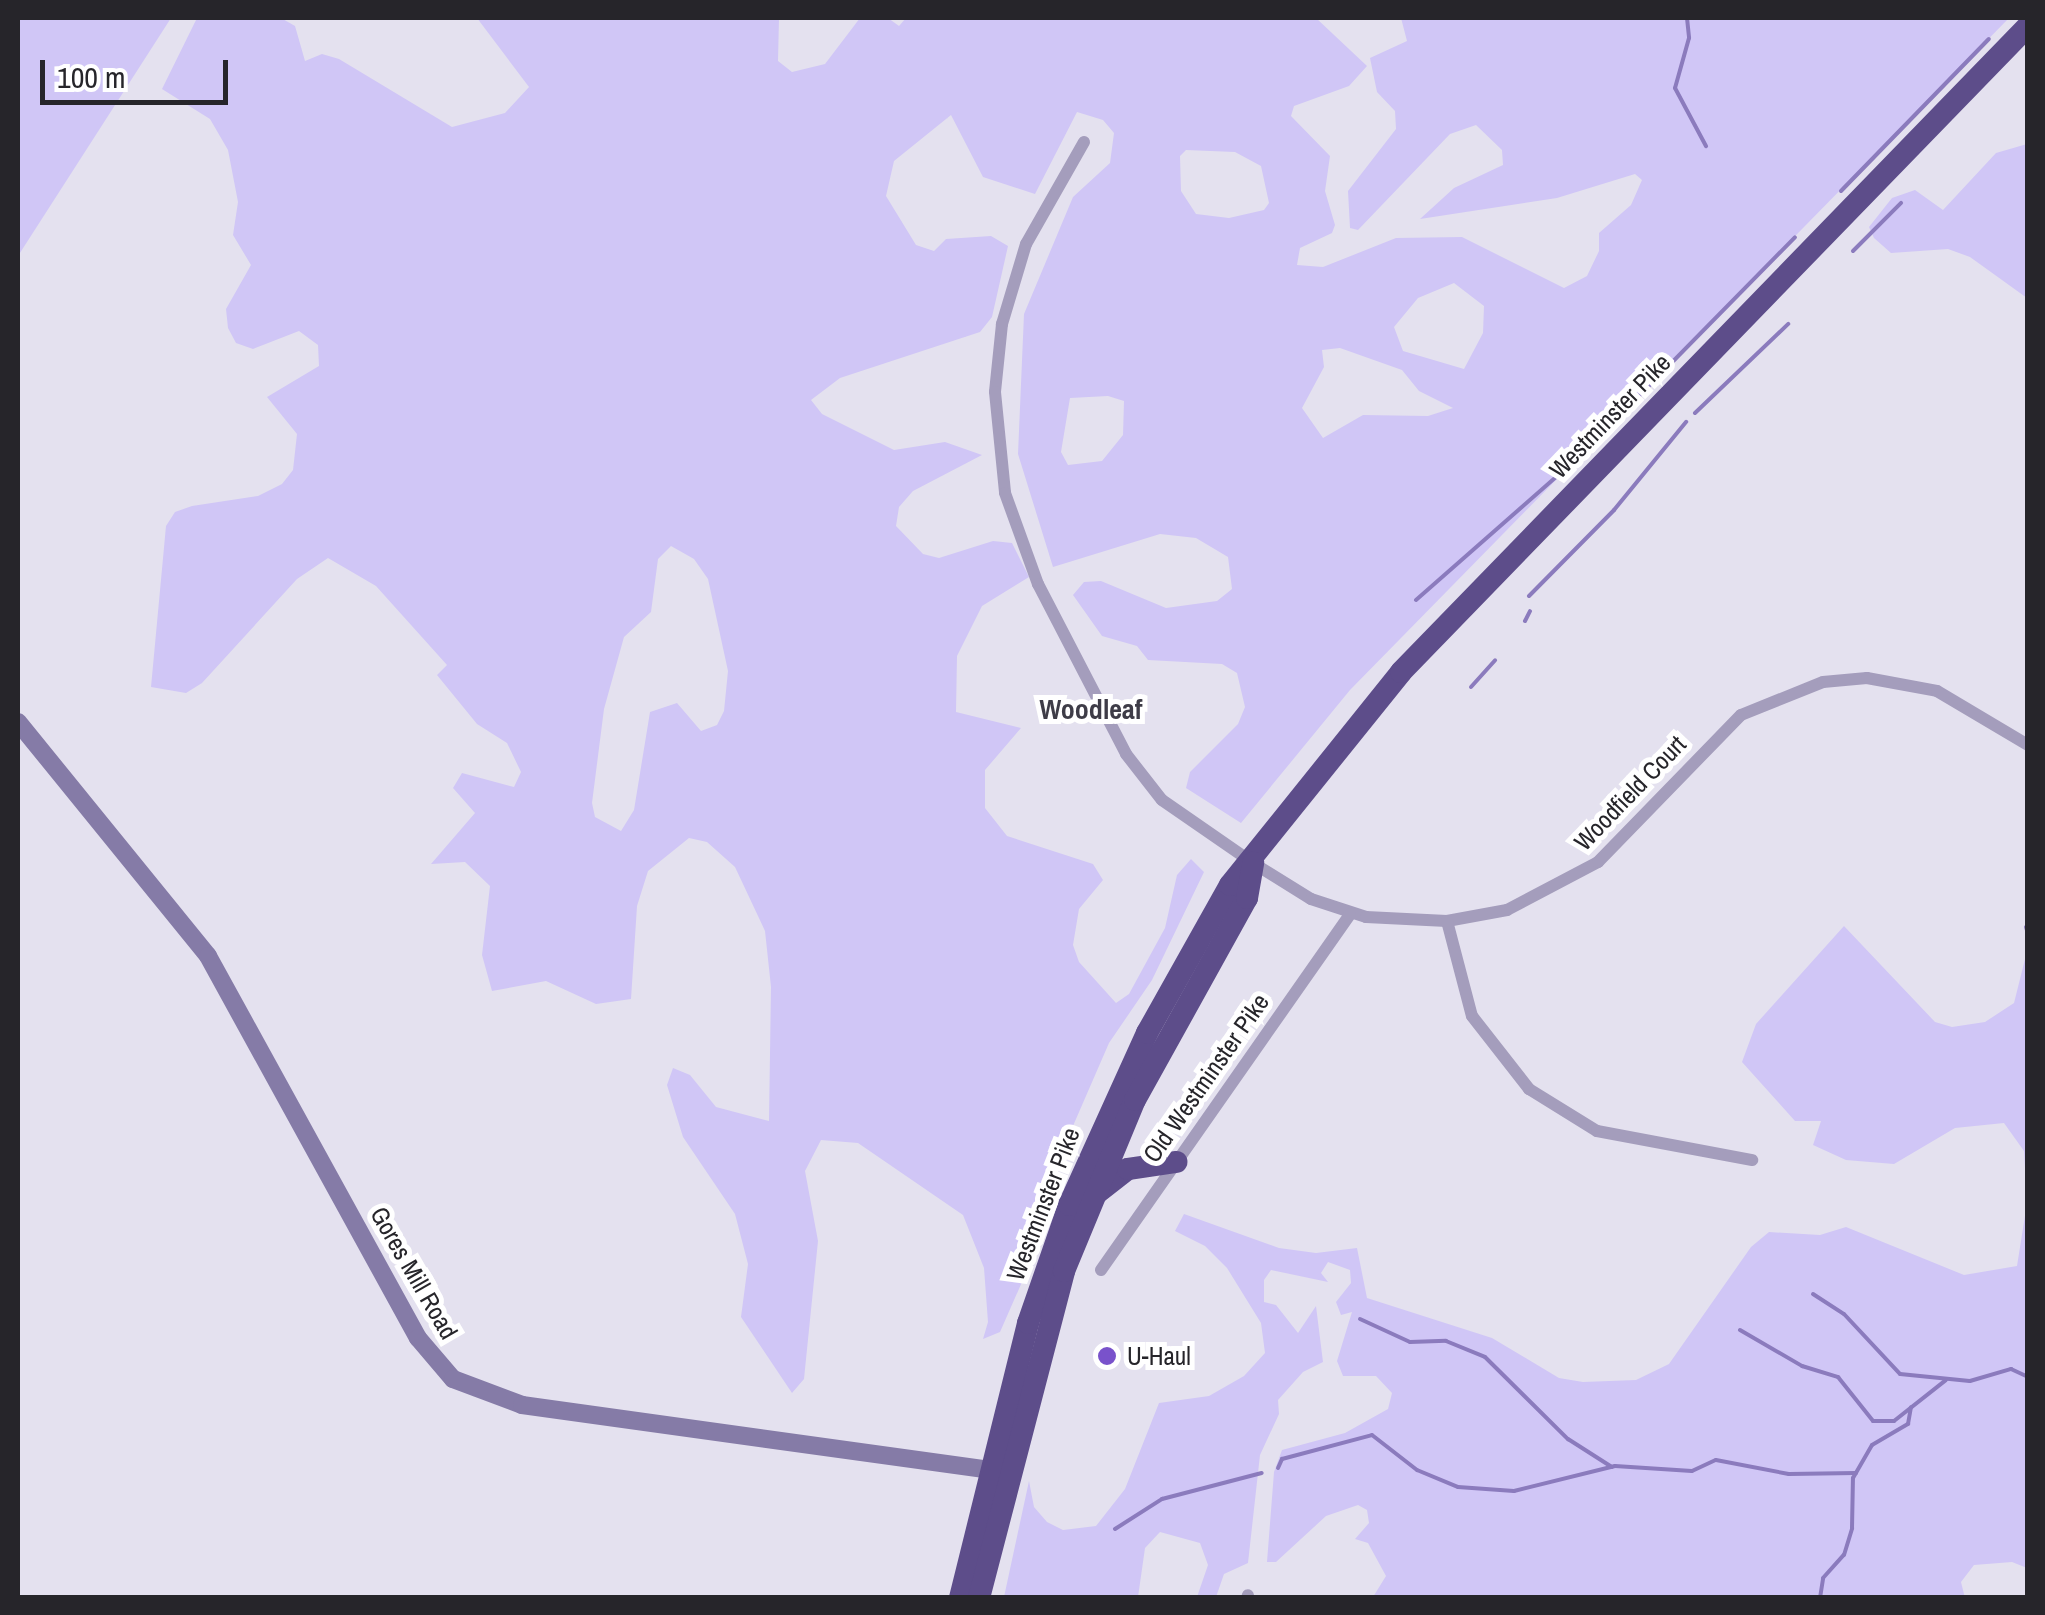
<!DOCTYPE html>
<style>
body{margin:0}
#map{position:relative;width:2045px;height:1615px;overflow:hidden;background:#e4e1ef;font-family:"Archivo Narrow",sans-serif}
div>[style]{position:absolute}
.green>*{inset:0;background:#d0c6f6}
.stream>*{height:4px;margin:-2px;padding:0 2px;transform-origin:2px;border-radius:2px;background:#8b7bbd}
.street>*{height:12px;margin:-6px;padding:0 6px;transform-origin:6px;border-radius:6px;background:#a49dbc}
.secondary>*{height:18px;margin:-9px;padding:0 9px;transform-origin:9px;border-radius:9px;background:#857ba7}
.highway>*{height:22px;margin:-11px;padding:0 11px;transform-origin:11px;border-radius:11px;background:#5d4d8a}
.dots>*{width:28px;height:28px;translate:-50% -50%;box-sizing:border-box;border:5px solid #fff;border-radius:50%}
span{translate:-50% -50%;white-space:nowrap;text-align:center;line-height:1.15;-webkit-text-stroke:10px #fff;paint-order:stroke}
.street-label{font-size:25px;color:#26252a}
.poi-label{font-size:25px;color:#26252a}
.left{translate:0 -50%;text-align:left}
.neighbourhood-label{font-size:28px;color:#3e3c47;font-weight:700}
.frame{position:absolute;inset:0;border:20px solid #26252a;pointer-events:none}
.scale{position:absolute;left:40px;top:60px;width:188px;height:45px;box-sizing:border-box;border:5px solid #26252a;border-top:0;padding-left:12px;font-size:30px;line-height:35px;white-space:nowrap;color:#26252a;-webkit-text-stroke:8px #fff;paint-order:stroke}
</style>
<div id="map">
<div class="green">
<i style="clip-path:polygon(18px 18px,171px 18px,18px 256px)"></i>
<i style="clip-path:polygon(evenodd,197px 18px,281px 18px,295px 26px,305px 61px,322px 54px,339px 59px,452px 127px,505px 113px,529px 87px,477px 18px,779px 18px,778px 61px,792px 72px,825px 64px,860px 18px,888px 18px,899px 26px,906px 18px,1316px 18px,1367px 66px,1349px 86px,1294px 106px,1291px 116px,1330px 156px,1325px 191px,1335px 225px,1332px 233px,1300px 248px,1297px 265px,1323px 267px,1396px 238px,1462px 237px,1564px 288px,1587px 276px,1599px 251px,1599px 233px,1631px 205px,1642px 180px,1635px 174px,1557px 198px,1420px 219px,1454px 188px,1503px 165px,1502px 150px,1476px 125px,1450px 134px,1358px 230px,1350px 228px,1348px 191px,1396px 129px,1395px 111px,1377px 92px,1370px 58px,1407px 41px,1401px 18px,2009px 18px,1350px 690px,1241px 823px,1186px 788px,1190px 772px,1238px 724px,1245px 707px,1237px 673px,1222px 664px,1148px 660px,1137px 646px,1102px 636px,1073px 595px,1084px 582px,1101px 581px,1166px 608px,1217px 601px,1232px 589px,1228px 557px,1196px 538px,1160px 534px,1053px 567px,1018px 454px,1024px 314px,1073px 197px,1110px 163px,1114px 133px,1103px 120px,1077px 112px,1035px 194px,983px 177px,951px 115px,894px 161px,886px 196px,916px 245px,934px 251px,946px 239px,991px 236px,1008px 246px,992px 317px,980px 332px,840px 378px,811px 400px,822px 414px,894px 450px,945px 442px,982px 455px,913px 491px,899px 507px,896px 526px,923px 554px,939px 558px,993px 541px,1012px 543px,1029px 577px,982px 606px,957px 656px,956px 712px,1021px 728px,985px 770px,985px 808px,1007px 836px,1093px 864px,1103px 880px,1079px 909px,1073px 945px,1079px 962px,1116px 1003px,1129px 994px,1165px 928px,1177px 875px,1191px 859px,1204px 872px,1152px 980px,1109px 1043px,1033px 1218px,1022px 1282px,1000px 1332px,983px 1339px,988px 1322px,984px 1268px,963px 1215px,858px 1143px,821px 1140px,805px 1171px,818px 1241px,804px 1379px,792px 1393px,741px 1317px,748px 1264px,735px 1214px,683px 1137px,667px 1085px,673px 1068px,690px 1075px,716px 1107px,769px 1121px,771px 987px,765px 931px,735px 867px,707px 842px,689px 838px,648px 871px,637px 906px,631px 999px,596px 1004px,546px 981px,492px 991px,482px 955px,490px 886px,465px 862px,431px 864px,475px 813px,453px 788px,462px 773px,514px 787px,521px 772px,507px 743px,477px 724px,437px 675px,447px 665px,376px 586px,328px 558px,297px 579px,202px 683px,186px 693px,151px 687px,166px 526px,175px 512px,192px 506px,258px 496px,282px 484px,293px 470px,297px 434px,267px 397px,319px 366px,318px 345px,299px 331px,253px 349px,236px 343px,228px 328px,226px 309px,251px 265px,233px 235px,238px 202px,228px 150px,210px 119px,162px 89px,197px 18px,1186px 150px,1235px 152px,1261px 166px,1269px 203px,1264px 210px,1229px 218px,1196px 214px,1181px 191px,1180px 156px,1186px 150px,197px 18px,1454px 283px,1484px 306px,1483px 333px,1464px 369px,1403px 351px,1394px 327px,1418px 298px,1454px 283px,197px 18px,1340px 348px,1402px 370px,1419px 391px,1453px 408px,1428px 416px,1363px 415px,1323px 438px,1302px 408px,1324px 367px,1322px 350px,1340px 348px,197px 18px,1108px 396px,1124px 401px,1123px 435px,1102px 461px,1068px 465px,1061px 452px,1070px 398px,1108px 396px,197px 18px,671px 546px,694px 559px,708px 579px,728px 671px,724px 711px,717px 725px,701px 731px,677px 703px,650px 712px,634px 810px,621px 831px,595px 817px,592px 803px,604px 709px,624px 637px,651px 612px,658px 559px,671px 546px)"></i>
<i style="clip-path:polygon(2027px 144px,2027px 298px,1970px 257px,1948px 249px,1891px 253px,1874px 238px,1869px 227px,1892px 198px,1915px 190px,1943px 210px,1996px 153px)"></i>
<i style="clip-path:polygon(1844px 926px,1935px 1022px,1952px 1027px,1985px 1022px,2014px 1003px,2027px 951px,2027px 1568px,2012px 1562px,1974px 1565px,1961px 1582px,1965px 1598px,1373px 1597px,1386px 1576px,1368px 1543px,1355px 1539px,1369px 1523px,1367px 1510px,1358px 1505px,1326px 1516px,1276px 1562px,1267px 1562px,1274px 1472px,1282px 1450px,1345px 1433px,1388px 1409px,1392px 1393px,1376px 1376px,1343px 1376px,1337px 1361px,1352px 1312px,1341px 1315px,1336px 1302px,1351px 1283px,1350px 1270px,1328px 1262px,1321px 1273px,1328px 1282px,1271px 1270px,1264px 1280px,1264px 1302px,1276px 1305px,1298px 1333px,1316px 1306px,1323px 1362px,1303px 1372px,1278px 1400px,1279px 1414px,1260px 1455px,1248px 1563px,1224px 1574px,1216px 1597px,1197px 1597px,1208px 1565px,1200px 1543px,1160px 1532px,1145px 1548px,1138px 1597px,1004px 1597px,1029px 1481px,1034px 1507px,1047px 1522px,1063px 1530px,1096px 1526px,1125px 1489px,1159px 1403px,1209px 1396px,1244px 1376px,1265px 1353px,1261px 1323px,1227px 1268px,1205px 1246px,1175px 1231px,1184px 1214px,1279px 1248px,1316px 1253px,1357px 1248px,1367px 1298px,1492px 1338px,1559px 1378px,1583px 1382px,1636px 1380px,1669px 1364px,1751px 1247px,1769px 1232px,1820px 1235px,1846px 1227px,1964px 1275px,2017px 1266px,2027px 1203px,2024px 1151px,2004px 1123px,1955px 1128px,1894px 1164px,1846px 1160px,1813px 1145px,1821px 1121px,1795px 1121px,1742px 1062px,1756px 1024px)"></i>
</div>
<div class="stream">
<i style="left:1687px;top:18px;width:20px;rotate:84deg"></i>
<i style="left:1689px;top:38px;width:52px;rotate:105.6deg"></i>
<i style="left:1675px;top:88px;width:66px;rotate:61.9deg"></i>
<i style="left:1841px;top:191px;width:212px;rotate:-45.8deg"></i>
<i style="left:1853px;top:251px;width:68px;rotate:-45deg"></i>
<i style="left:1695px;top:413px;width:129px;rotate:-43.7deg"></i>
<i style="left:1529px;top:596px;width:121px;rotate:-45.3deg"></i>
<i style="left:1614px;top:510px;width:114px;rotate:-50.7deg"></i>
<i style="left:1416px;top:600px;width:217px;rotate:-41.3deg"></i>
<i style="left:1579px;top:457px;width:308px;rotate:-45.5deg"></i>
<i style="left:1525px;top:621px;width:11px;rotate:-63deg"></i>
<i style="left:1471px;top:687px;width:36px;rotate:-48deg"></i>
<i style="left:2026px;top:927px;width:7px;rotate:74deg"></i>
<i style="left:1813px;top:1294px;width:37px;rotate:33deg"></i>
<i style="left:1844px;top:1314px;width:82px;rotate:47deg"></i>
<i style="left:1900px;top:1374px;width:70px;rotate:5.7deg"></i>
<i style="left:1970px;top:1381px;width:43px;rotate:-16.3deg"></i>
<i style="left:2011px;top:1369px;width:19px;rotate:25deg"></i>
<i style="left:1360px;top:1319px;width:55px;rotate:24.7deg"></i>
<i style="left:1410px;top:1342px;width:36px;rotate:-2deg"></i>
<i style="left:1446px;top:1341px;width:42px;rotate:22.3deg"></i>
<i style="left:1485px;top:1357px;width:117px;rotate:44.7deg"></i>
<i style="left:1568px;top:1439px;width:52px;rotate:32.5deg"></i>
<i style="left:1740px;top:1330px;width:72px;rotate:30.1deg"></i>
<i style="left:1802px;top:1366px;width:38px;rotate:17deg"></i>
<i style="left:1838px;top:1377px;width:56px;rotate:51.5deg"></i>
<i style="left:1873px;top:1421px;width:21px"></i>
<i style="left:1894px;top:1421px;width:66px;rotate:-38.3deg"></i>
<i style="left:1278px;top:1468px;width:10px;rotate:-66deg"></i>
<i style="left:1282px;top:1459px;width:93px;rotate:-14.9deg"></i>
<i style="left:1372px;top:1435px;width:57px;rotate:37.9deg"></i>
<i style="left:1417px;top:1470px;width:44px;rotate:22.5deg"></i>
<i style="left:1458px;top:1487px;width:56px;rotate:4.1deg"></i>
<i style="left:1514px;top:1491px;width:104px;rotate:-13.9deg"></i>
<i style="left:1615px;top:1466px;width:77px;rotate:3.7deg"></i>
<i style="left:1692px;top:1471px;width:26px;rotate:-25deg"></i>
<i style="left:1716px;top:1460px;width:74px;rotate:10.9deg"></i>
<i style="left:1789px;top:1474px;width:67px;rotate:-0.9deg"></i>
<i style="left:1115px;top:1529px;width:56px;rotate:-32.6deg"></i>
<i style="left:1162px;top:1499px;width:103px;rotate:-14.6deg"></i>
<i style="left:1820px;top:1598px;width:20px;rotate:-81deg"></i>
<i style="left:1823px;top:1578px;width:31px;rotate:-48deg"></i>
<i style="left:1844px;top:1555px;width:28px;rotate:-73deg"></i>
<i style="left:1852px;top:1528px;width:50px;rotate:-88.9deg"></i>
<i style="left:1853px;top:1478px;width:38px;rotate:-60deg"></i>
<i style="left:1872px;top:1445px;width:42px;rotate:-30.3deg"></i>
<i style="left:1908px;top:1424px;width:17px;rotate:-80deg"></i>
</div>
<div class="street">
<i style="left:1084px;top:142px;width:117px;rotate:119.6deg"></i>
<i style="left:1026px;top:244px;width:84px;rotate:106.7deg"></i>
<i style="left:1002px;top:324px;width:68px;rotate:95.9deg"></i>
<i style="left:995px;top:392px;width:101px;rotate:84.3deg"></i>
<i style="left:1005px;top:493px;width:97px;rotate:70.1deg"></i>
<i style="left:1038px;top:584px;width:191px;rotate:62.6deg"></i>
<i style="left:1126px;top:754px;width:58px;rotate:52deg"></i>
<i style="left:1162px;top:800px;width:111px;rotate:34.7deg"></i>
<i style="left:1253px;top:863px;width:68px;rotate:31.8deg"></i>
<i style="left:1311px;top:899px;width:58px;rotate:18.1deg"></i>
<i style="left:1366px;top:917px;width:81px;rotate:2.8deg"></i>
<i style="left:1447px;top:921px;width:61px;rotate:-10.4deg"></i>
<i style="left:1507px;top:910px;width:103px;rotate:-27.8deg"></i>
<i style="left:1598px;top:862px;width:205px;rotate:-45.8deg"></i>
<i style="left:1741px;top:715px;width:88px;rotate:-21.9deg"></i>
<i style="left:1823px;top:682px;width:44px;rotate:-5.2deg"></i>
<i style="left:1867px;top:678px;width:71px;rotate:10.5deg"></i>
<i style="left:1937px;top:691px;width:106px;rotate:30.7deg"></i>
<i style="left:1447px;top:921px;width:98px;rotate:75.3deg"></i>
<i style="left:1472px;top:1016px;width:93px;rotate:52deg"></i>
<i style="left:1529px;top:1089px;width:80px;rotate:31.7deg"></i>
<i style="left:1597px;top:1131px;width:158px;rotate:10.6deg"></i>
<i style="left:1101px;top:1270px;width:434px;rotate:-55deg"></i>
<i style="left:1247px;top:1598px;width:3px;rotate:-72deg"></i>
</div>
<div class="secondary">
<i style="left:18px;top:722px;width:301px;rotate:50.9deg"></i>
<i style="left:208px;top:956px;width:436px;rotate:61.2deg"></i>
<i style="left:418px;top:1338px;width:54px;rotate:49.5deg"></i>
<i style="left:453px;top:1379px;width:74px;rotate:20.6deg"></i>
<i style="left:522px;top:1405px;width:487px;rotate:7.9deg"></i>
</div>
<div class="highway">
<i style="left:1097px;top:1193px;width:39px;rotate:-38deg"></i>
<i style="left:1128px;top:1169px;width:49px;rotate:-8.3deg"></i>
<i style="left:960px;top:1598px;width:283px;rotate:-76.1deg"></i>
<i style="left:1028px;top:1323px;width:125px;rotate:-70.8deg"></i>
<i style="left:1069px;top:1205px;width:189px;rotate:-65.6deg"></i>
<i style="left:1147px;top:1033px;width:170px;rotate:-60.7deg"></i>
<i style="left:1230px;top:885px;width:273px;rotate:-51.2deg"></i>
<i style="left:1401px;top:672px;width:900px;rotate:-45.86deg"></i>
<i style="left:979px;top:1598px;width:338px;rotate:-75.4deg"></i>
<i style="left:1064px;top:1271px;width:185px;rotate:-67.5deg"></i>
<i style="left:1135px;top:1100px;width:231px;rotate:-61deg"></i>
<i style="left:1247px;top:898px;width:36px;rotate:-80deg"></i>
</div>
<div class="dots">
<i style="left:1107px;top:1356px;background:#7952cb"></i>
</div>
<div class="street-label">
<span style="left:1610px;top:416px;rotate:-46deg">Westminster Pike</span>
<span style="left:1630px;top:793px;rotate:-46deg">Woodfield Court</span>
<span style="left:1206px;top:1078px;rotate:-55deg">Old Westminster Pike</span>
<span style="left:1043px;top:1204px;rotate:-69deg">Westminster Pike</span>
<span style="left:414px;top:1273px;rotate:60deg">Gores Mill Road</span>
</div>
<div class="poi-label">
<span class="left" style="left:1127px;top:1356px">U-Haul</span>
</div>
<div class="neighbourhood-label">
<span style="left:1091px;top:709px">Woodleaf</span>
</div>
<div class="frame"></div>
<div class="scale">100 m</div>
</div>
